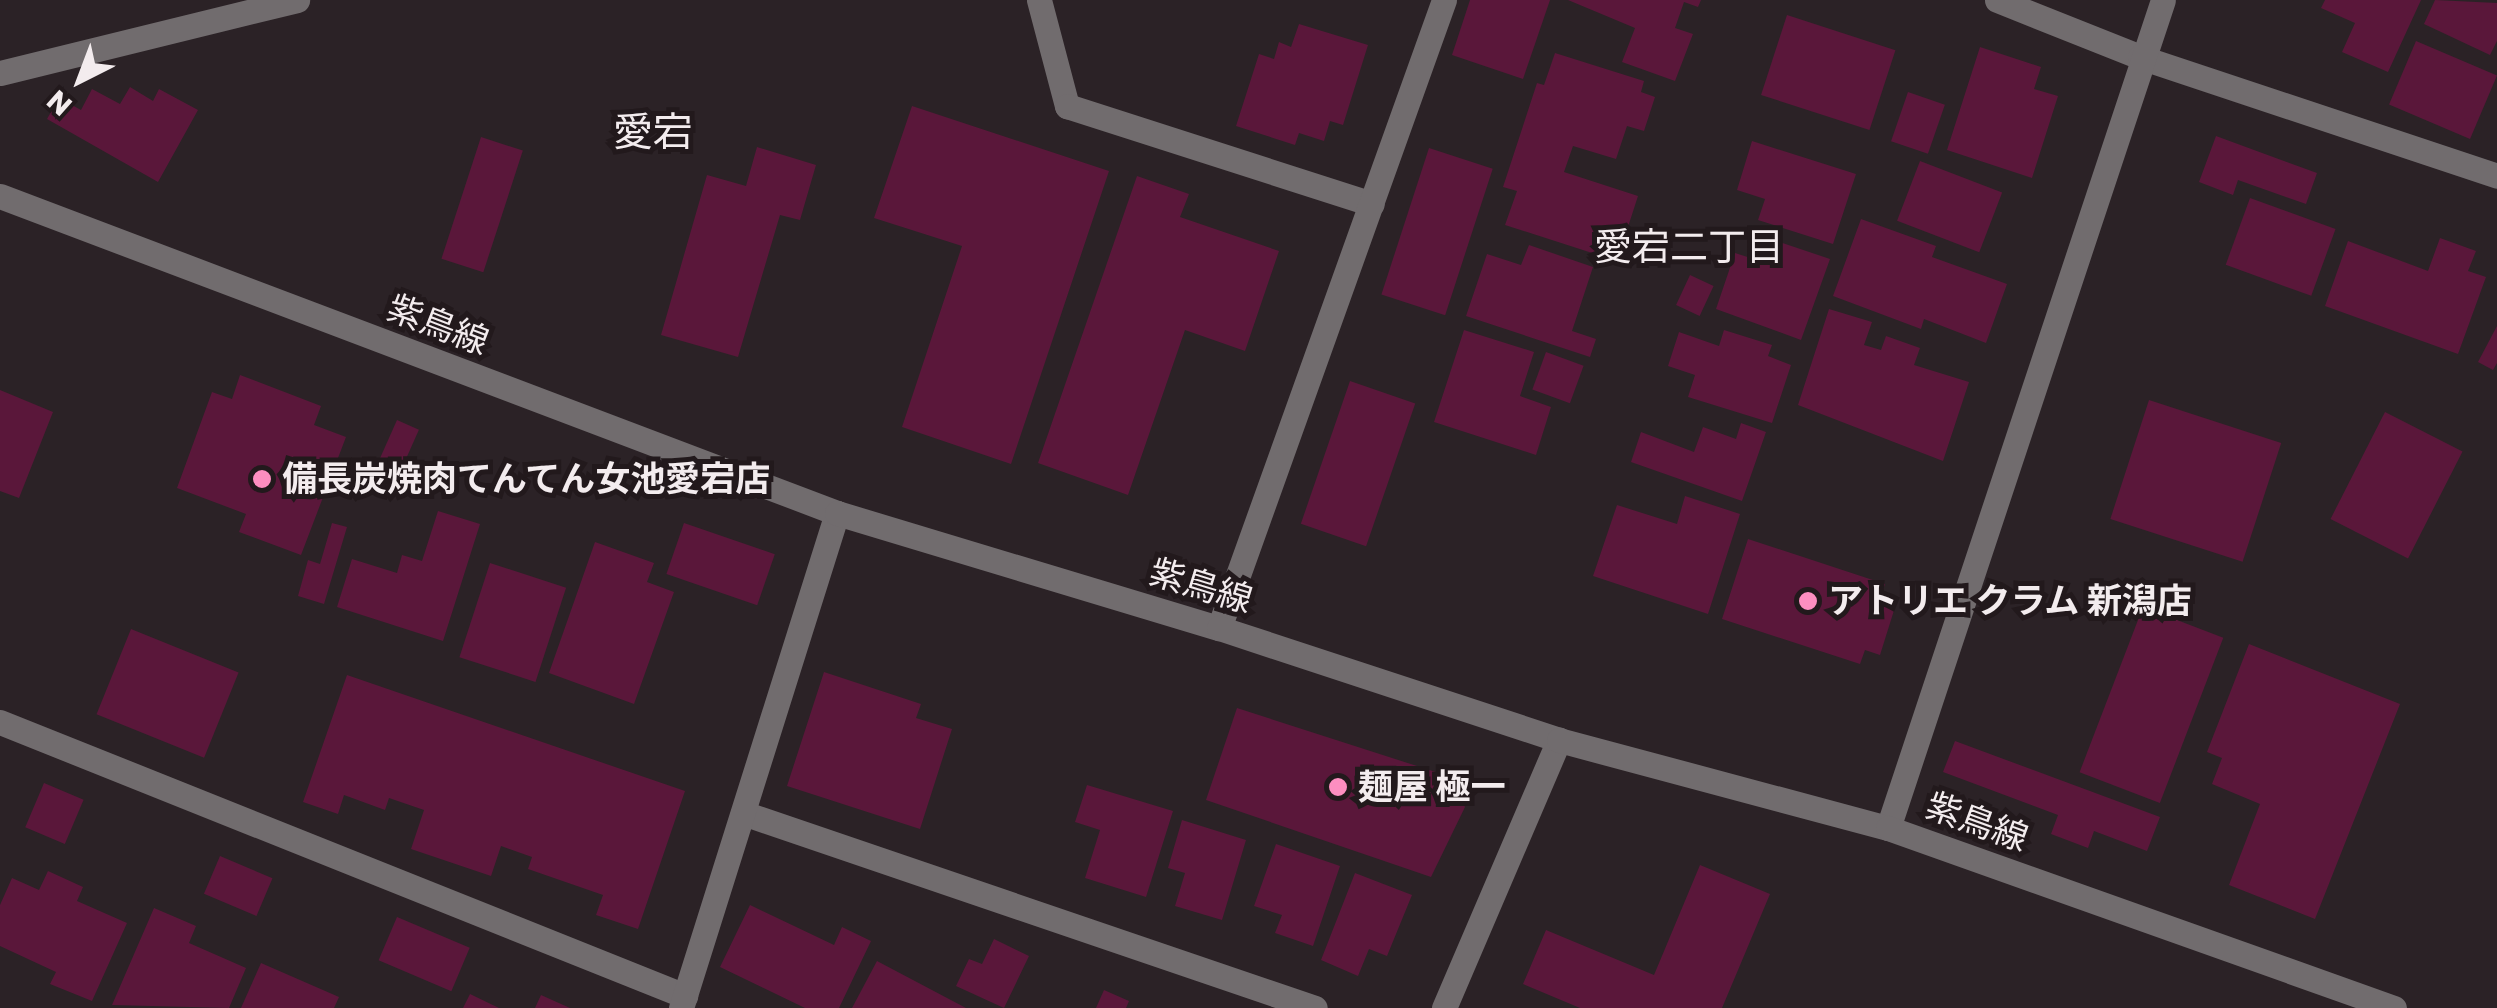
<!DOCTYPE html>
<meta charset="utf-8">
<style>
body{margin:0}
#map{position:relative;width:2497px;height:1008px;overflow:hidden;background:#2b2226;font-family:Poppins,"Noto Sans JP",sans-serif}
div>[style]{position:absolute}
.building>*{inset:0;background:#5a173a;transform-origin:0 0}
.minor>*{height:25px;margin:-12.5px;padding:0 12.5px;transform-origin:12.5px;border-radius:12.5px;background:#716c6e}
.tertiary>*{height:25px;margin:-12.5px;padding:0 12.5px;transform-origin:12.5px;border-radius:12.5px;background:#716c6e}
.dots>*{width:28px;height:28px;translate:-50% -50%;box-sizing:border-box;border:5px solid #22191c;border-radius:50%}
span{translate:-50% -50%;white-space:nowrap;text-align:center;line-height:1.15;-webkit-text-stroke:10px #22191c;paint-order:stroke}
.street-label{font-size:35px;color:#f3ecee}
.poi-label{font-size:35px;color:#f3ecee;font-weight:700}
.left{translate:0 -50%;text-align:left}
.neighbourhood-label{font-size:38px;color:#f3ecee}
.quarter-label{font-size:40px;color:#f3ecee}
.north{position:absolute;left:30px;top:30px;width:100px;height:100px;-webkit-text-stroke:8px #22191c;paint-order:stroke;rotate:222deg;font-size:28px;font-weight:700;line-height:40px;text-align:center;color:#f3ecee}
.north::after{content:'';display:block;margin:auto;width:35px;height:45px;background:#f3ecee;clip-path:polygon(50% 0,100% 100%,50% 72%,0 100%)}
</style>
<div id="map">
<div class="building">
<i style="clip-path:polygon(1470px 0,1550px 0,1523px 79px,1452px 55px)"></i>
<i style="clip-path:polygon(1568px 0,1701px 0,1698px 7px,1684px 2px,1675px 28px,1693px 34px,1675px 81px,1622px 62px,1635px 28px)"></i>
<i style="clip-path:polygon(2325px 0,2421px 0,2388px 72px,2342px 52px,2355px 23px,2321px 8px)"></i>
<i style="clip-path:polygon(2435px 0,2497px 3px,2497px 41px,2490px 55px,2424px 24px)"></i>
<i style="left:1787px;top:15px;width:114px;height:84px;rotate:18deg"></i>
<i style="clip-path:polygon(1299px 24px,1368px 45px,1343px 125px,1330px 121px,1324px 141px,1299px 133px,1295px 145px,1236px 126px,1259px 54px,1274px 59px,1279px 42px,1291px 47px)"></i>
<i style="left:2416px;top:41px;width:88px;height:69px;rotate:23deg"></i>
<i style="clip-path:polygon(1980px 47px,2041px 67px,2034px 89px,2058px 96px,2032px 178px,1947px 150px)"></i>
<i style="clip-path:polygon(1555px 53px,1644px 81px,1641px 92px,1655px 97px,1644px 131px,1627px 126px,1616px 159px,1573px 146px,1564px 172px,1638px 196px,1617px 261px,1505px 225px,1517px 191px,1503px 187px,1537px 83px,1544px 85px)"></i>
<i style="clip-path:polygon(130px 87px,153px 101px,159px 89px,198px 110px,158px 182px,47px 119px,59px 98px,81px 110px,92px 89px,120px 104px)"></i>
<i style="left:1908px;top:92px;width:39px;height:52px;rotate:19deg"></i>
<i style="clip-path:polygon(912px 106px,1109px 171px,1011px 464px,902px 427px,962px 246px,874px 218px)"></i>
<i style="clip-path:polygon(2216px 136px,2317px 173px,2306px 204px,2238px 180px,2233px 195px,2199px 182px)"></i>
<i style="left:481px;top:137px;width:44px;height:128px;rotate:18deg"></i>
<i style="clip-path:polygon(1752px 141px,1856px 174px,1833px 244px,1758px 220px,1765px 199px,1737px 190px)"></i>
<i style="clip-path:polygon(757px 147px,816px 165px,800px 220px,780px 215px,738px 357px,661px 335px,707px 175px,746px 186px)"></i>
<i style="left:1429px;top:148px;width:67px;height:154px;rotate:18deg"></i>
<i style="left:1920px;top:161px;width:88px;height:64px;rotate:21deg"></i>
<i style="clip-path:polygon(1137px 176px,1189px 194px,1180px 217px,1279px 251px,1245px 351px,1185px 330px,1128px 495px,1038px 463px)"></i>
<i style="left:2250px;top:198px;width:91px;height:71px;rotate:20deg"></i>
<i style="clip-path:polygon(1861px 219px,1936px 246px,1932px 257px,2007px 284px,1986px 343px,1924px 319px,1921px 329px,1833px 296px)"></i>
<i style="clip-path:polygon(1768px 238px,1830px 259px,1801px 340px,1716px 309px,1735px 253px,1760px 261px)"></i>
<i style="clip-path:polygon(2440px 238px,2476px 251px,2468px 271px,2486px 277px,2458px 354px,2325px 306px,2348px 241px,2428px 271px)"></i>
<i style="clip-path:polygon(1529px 245px,1593px 267px,1572px 331px,1596px 339px,1590px 357px,1466px 316px,1487px 254px,1521px 265px)"></i>
<i style="left:1690px;top:275px;width:26px;height:33px;rotate:25deg"></i>
<i style="clip-path:polygon(1829px 309px,1872px 322px,1864px 345px,1881px 350px,1886px 336px,1920px 348px,1914px 365px,1969px 382px,1943px 461px,1798px 405px)"></i>
<i style="clip-path:polygon(2497px 326px,2497px 363px,2493px 370px,2478px 362px)"></i>
<i style="clip-path:polygon(1464px 330px,1534px 352px,1520px 396px,1551px 407px,1536px 455px,1434px 422px)"></i>
<i style="clip-path:polygon(1724px 330px,1772px 345px,1768px 356px,1791px 365px,1772px 423px,1688px 397px,1695px 375px,1668px 366px,1679px 332px,1719px 346px)"></i>
<i style="left:1546px;top:352px;width:40px;height:40px;rotate:20deg"></i>
<i style="clip-path:polygon(240px 375px,321px 406px,314px 425px,346px 437px,301px 555px,239px 532px,246px 514px,177px 488px,212px 392px,232px 399px)"></i>
<i style="left:1350px;top:381px;width:69px;height:151px;rotate:19deg"></i>
<i style="clip-path:polygon(0 390px,53px 412px,19px 498px,0 491px)"></i>
<i style="left:2149px;top:400px;width:139px;height:125px;rotate:18deg"></i>
<i style="left:2385px;top:412px;width:87px;height:120px;rotate:27deg"></i>
<i style="left:397px;top:420px;width:24px;height:59px;rotate:24deg"></i>
<i style="clip-path:polygon(1741px 423px,1766px 432px,1742px 501px,1631px 462px,1641px 432px,1694px 452px,1703px 427px,1736px 439px)"></i>
<i style="clip-path:polygon(1685px 496px,1740px 514px,1708px 614px,1593px 576px,1617px 505px,1677px 524px)"></i>
<i style="clip-path:polygon(438px 511px,480px 524px,443px 641px,337px 607px,352px 559px,397px 573px,402px 555px,422px 561px)"></i>
<i style="clip-path:polygon(332px 523px,347px 527px,324px 604px,298px 596px,308px 560px,320px 564px)"></i>
<i style="left:684px;top:523px;width:96px;height:54px;rotate:19deg"></i>
<i style="clip-path:polygon(1748px 539px,1885px 584px,1880px 599px,1896px 604px,1880px 655px,1865px 650px,1860px 664px,1722px 619px)"></i>
<i style="clip-path:polygon(595px 542px,654px 563px,647px 582px,674px 592px,634px 704px,549px 673px)"></i>
<i style="left:490px;top:563px;width:80px;height:99px;rotate:18deg"></i>
<i style="left:2143px;top:607px;width:86px;height:177px;rotate:21deg"></i>
<i style="left:131px;top:629px;width:116px;height:92px;rotate:22deg"></i>
<i style="clip-path:polygon(2249px 644px,2400px 704px,2315px 919px,2229px 885px,2260px 804px,2212px 784px,2222px 758px,2207px 752px)"></i>
<i style="clip-path:polygon(824px 672px,921px 704px,916px 718px,952px 729px,920px 829px,787px 786px)"></i>
<i style="clip-path:polygon(347px 675px,685px 791px,638px 929px,596px 915px,603px 895px,528px 869px,532px 857px,501px 846px,491px 876px,411px 849px,424px 810px,389px 798px,385px 810px,344px 795px,338px 814px,303px 802px)"></i>
<i style="clip-path:polygon(1237px 708px,1448px 776px,1465px 807px,1431px 877px,1206px 800px)"></i>
<i style="clip-path:polygon(1955px 741px,2160px 817px,2147px 851px,2094px 831px,2088px 848px,2051px 834px,2058px 815px,1943px 772px)"></i>
<i style="left:44px;top:783px;width:43px;height:48px;rotate:23deg"></i>
<i style="clip-path:polygon(1087px 785px,1173px 811px,1146px 897px,1085px 878px,1100px 830px,1075px 822px)"></i>
<i style="clip-path:polygon(1182px 820px,1246px 840px,1222px 920px,1175px 906px,1185px 873px,1168px 868px)"></i>
<i style="clip-path:polygon(1276px 844px,1340px 866px,1313px 946px,1275px 933px,1282px 915px,1254px 906px)"></i>
<i style="left:220px;top:856px;width:57px;height:41px;rotate:23deg"></i>
<i style="clip-path:polygon(1700px 865px,1770px 894px,1722px 1008px,1580px 1008px,1523px 984px,1546px 930px,1654px 975px)"></i>
<i style="clip-path:polygon(48px 871px,83px 887px,77px 901px,127px 923px,92px 1001px,50px 984px,56px 972px,0 946px,0 905px,12px 878px,39px 890px)"></i>
<i style="clip-path:polygon(1355px 873px,1412px 895px,1387px 956px,1369px 949px,1358px 976px,1321px 960px)"></i>
<i style="clip-path:polygon(750px 905px,834px 945px,842px 927px,871px 941px,839px 1008px,805px 1008px,720px 967px)"></i>
<i style="clip-path:polygon(154px 908px,196px 926px,189px 943px,246px 968px,229px 1008px,112px 1005px)"></i>
<i style="left:397px;top:917px;width:79px;height:47px;rotate:23deg"></i>
<i style="clip-path:polygon(994px 939px,1029px 956px,1004px 1008px,956px 986px,969px 959px,982px 964px)"></i>
<i style="clip-path:polygon(877px 961px,966px 1008px,852px 1008px)"></i>
<i style="clip-path:polygon(261px 963px,339px 997px,334px 1008px,241px 1008px)"></i>
<i style="clip-path:polygon(1104px 990px,1129px 1001px,1126px 1008px,1096px 1008px)"></i>
<i style="clip-path:polygon(470px 994px,499px 1008px,463px 1008px)"></i>
<i style="clip-path:polygon(541px 995px,570px 1008px,535px 1008px)"></i>
</div>
<div class="minor">
<i style="left:1039px;top:0;width:110px;rotate:75.2deg"></i>
<i style="left:1067px;top:106px;width:320px;rotate:17.8deg"></i>
<i style="left:1997px;top:0;width:154px;rotate:21.7deg"></i>
<i style="left:2140px;top:57px;width:376px;rotate:18.4deg"></i>
<i style="left:0;top:73px;width:306px;rotate:-13.8deg"></i>
<i style="left:1219px;top:628px;width:667px;rotate:-70.29deg"></i>
<i style="left:0;top:722px;width:738px;rotate:21.8deg"></i>
<i style="left:743px;top:813px;width:604px;rotate:18.82deg"></i>
<i style="left:1888px;top:828px;width:872px;rotate:-71.63deg"></i>
<i style="left:681px;top:1008px;width:519px;rotate:-72.51deg"></i>
<i style="left:1444px;top:1008px;width:292px;rotate:-66.8deg"></i>
</div>
<div class="tertiary">
<i style="left:0;top:196px;width:895px;rotate:20.74deg"></i>
<i style="left:837px;top:513px;width:399px;rotate:16.8deg"></i>
<i style="left:1219px;top:628px;width:358px;rotate:18.2deg"></i>
<i style="left:1559px;top:740px;width:341px;rotate:15deg"></i>
<i style="left:1888px;top:828px;width:537px;rotate:19.58deg"></i>
</div>
<div class="dots">
<i style="left:262px;top:479px;background:#fd8ec0"></i>
<i style="left:1808px;top:601px;background:#fd8ec0"></i>
<i style="left:1338px;top:787px;background:#fd8ec0"></i>
</div>
<div class="street-label">
<span style="left:438px;top:325px;rotate:21deg">紫鳥線</span>
<span style="left:1201px;top:586px;rotate:17deg">紫鳥線</span>
<span style="left:1977px;top:822px;rotate:20deg">紫鳥線</span>
</div>
<div class="poi-label">
<span class="left" style="left:282px;top:479px">備長炭焼肉てんてん女池愛宕店</span>
<span class="left" style="left:1828px;top:601px">アトリエ クラム 新潟店</span>
<span class="left" style="left:1358px;top:787px">麺屋 極一</span>
</div>
<div class="neighbourhood-label">
<span style="left:1689px;top:247px">愛宕二丁目</span>
</div>
<div class="quarter-label">
<span style="left:653px;top:132px">愛宕</span>
</div>
<div class="north">N</div>
</div>
